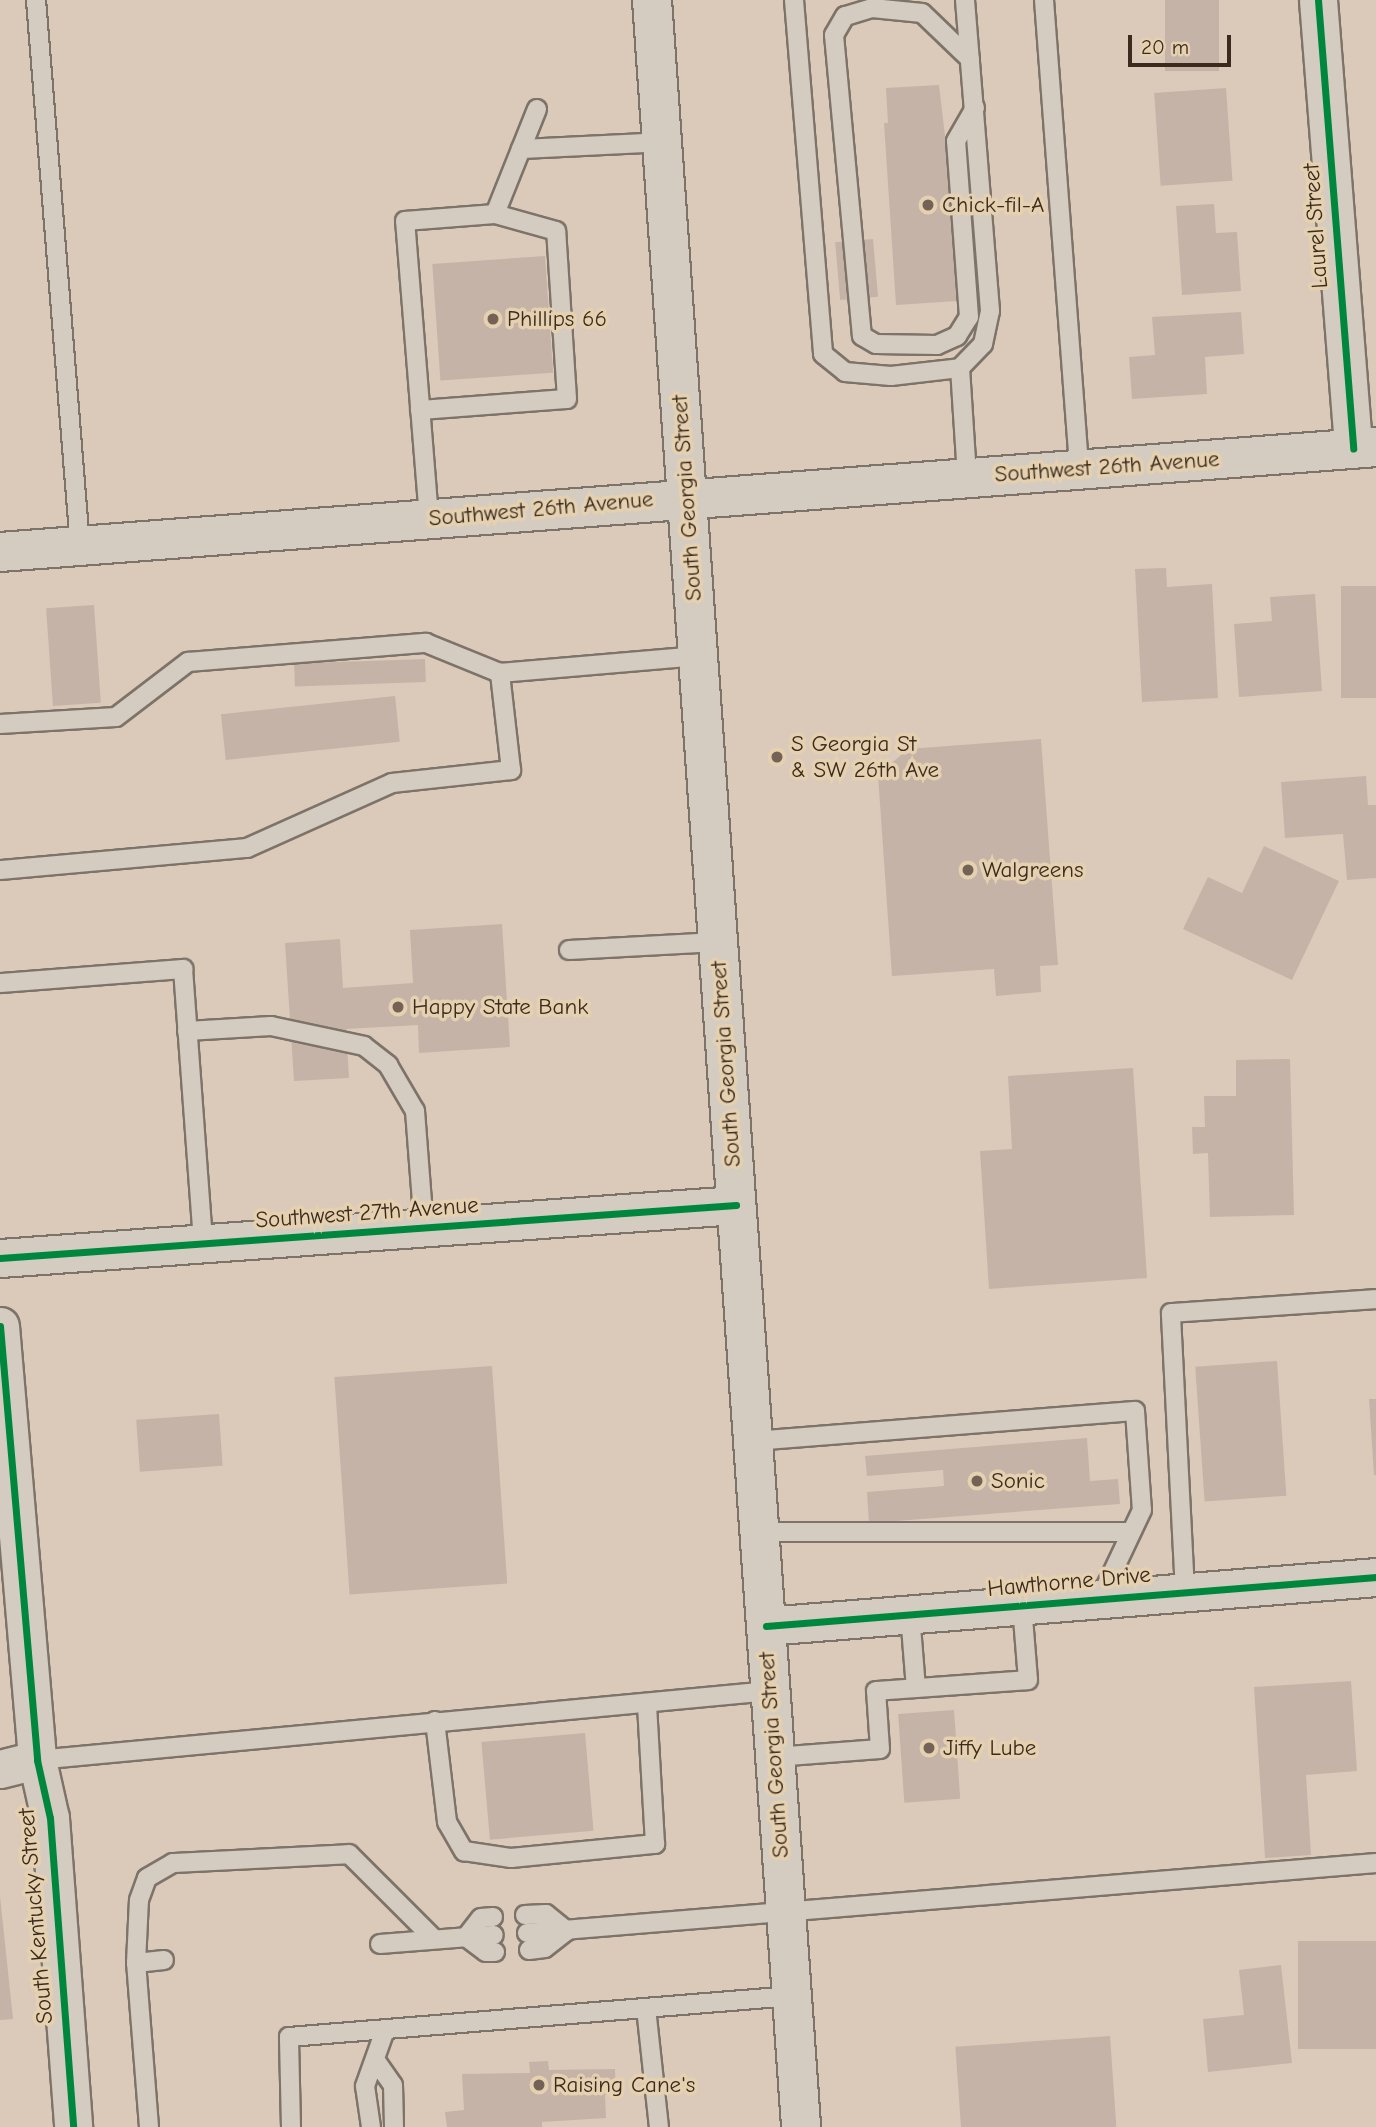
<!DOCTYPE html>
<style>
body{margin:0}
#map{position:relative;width:1376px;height:2127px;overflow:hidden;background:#dbcaba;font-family:"Comic Neue",sans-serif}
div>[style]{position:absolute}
.building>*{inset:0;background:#c5b3a8;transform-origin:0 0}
.roads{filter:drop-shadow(2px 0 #7e7369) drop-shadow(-2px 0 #7e7369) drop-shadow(0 2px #7e7369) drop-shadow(0 -2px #7e7369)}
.lane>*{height:18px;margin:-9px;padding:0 9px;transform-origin:9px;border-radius:9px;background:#d4ccc0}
.street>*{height:37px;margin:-18.5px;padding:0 18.5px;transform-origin:18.5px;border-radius:18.5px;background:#d4ccc0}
.secondary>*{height:38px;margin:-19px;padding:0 19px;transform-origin:19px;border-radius:19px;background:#d4ccc0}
.cycleway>*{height:7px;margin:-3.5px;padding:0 3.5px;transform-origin:3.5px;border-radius:3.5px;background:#00873e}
.dots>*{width:19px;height:19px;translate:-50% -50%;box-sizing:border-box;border:4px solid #e5d1af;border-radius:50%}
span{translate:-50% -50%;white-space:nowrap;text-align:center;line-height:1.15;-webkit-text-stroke:7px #e5d1af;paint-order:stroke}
.poi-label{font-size:23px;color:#3b2a1e}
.left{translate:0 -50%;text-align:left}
.street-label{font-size:23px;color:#3b2a1e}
.scale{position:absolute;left:1128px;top:35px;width:103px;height:32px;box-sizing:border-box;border:4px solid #3b2a1e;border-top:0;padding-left:9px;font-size:21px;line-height:24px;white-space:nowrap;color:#3b2a1e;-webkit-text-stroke:5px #e5d1af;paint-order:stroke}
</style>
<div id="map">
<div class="building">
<i style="left:1165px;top:0;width:54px;height:71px"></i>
<i style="clip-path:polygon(939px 85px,946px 144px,962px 144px,970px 265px,955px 266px,957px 301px,896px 305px,884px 123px,888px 123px,886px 88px)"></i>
<i style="left:1226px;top:88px;width:93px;height:72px;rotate:86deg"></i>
<i style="clip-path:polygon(1214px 204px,1216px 233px,1237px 232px,1241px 291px,1182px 295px,1176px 206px)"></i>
<i style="left:873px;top:239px;width:58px;height:38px;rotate:85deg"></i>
<i style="left:545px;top:256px;width:117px;height:113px;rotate:86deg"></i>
<i style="clip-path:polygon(1241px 312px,1244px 354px,1205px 357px,1207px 394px,1132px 399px,1129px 357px,1155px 355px,1152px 317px)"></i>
<i style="clip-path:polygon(1166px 568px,1167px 587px,1212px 584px,1218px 698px,1142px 702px,1135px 569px)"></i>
<i style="left:1376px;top:586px;width:112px;height:35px;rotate:90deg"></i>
<i style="clip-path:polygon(1315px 594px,1322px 691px,1239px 697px,1234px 624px,1272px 621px,1270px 597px)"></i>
<i style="left:94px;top:605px;width:98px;height:48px;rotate:86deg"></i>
<i style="left:425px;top:659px;width:23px;height:131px;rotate:88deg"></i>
<i style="left:395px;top:696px;width:46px;height:175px;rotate:84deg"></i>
<i style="clip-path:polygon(1041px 739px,1058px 965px,1040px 966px,1041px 992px,996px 996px,994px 969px,892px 976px,878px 775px,908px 749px)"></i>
<i style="clip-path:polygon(1366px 776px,1368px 805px,1376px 805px,1376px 878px,1347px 880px,1343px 834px,1285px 838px,1281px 782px)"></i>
<i style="clip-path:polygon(1264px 846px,1339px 881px,1292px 980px,1183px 929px,1208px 877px,1242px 893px)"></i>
<i style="clip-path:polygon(502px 924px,510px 1047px,419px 1053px,418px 1025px,346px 1029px,349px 1078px,294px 1081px,285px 943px,340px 939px,343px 988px,413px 983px,410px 930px)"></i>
<i style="clip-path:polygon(1290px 1059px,1294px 1215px,1210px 1217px,1208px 1153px,1193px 1154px,1192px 1127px,1205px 1127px,1204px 1096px,1236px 1096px,1236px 1060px)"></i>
<i style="clip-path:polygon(1133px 1068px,1147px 1278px,989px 1289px,980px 1151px,1012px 1149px,1008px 1076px)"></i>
<i style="left:1277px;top:1361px;width:135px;height:82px;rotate:86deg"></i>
<i style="left:492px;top:1366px;width:218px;height:158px;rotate:86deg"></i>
<i style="clip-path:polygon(1369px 1399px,1376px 1399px,1376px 1475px,1374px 1475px)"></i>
<i style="left:219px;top:1414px;width:52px;height:83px;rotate:86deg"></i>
<i style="clip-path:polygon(1087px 1438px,1090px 1481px,1118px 1479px,1120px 1504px,869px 1523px,867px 1492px,944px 1486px,943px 1470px,867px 1476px,865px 1456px)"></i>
<i style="clip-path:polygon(1351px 1681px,1357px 1771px,1306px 1775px,1311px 1855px,1265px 1858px,1254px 1687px)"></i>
<i style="left:954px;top:1710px;width:89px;height:56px;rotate:86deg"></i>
<i style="left:585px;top:1733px;width:98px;height:104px;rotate:85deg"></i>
<i style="clip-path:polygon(0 1896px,13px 2019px,0 2020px)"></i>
<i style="left:1376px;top:1941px;width:108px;height:78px;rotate:90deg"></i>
<i style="clip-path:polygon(1281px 1965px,1292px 2063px,1208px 2072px,1203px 2019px,1244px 2015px,1239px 1970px)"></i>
<i style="left:1110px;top:2036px;width:91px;height:155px;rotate:86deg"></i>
<i style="clip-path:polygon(548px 2061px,549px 2070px,615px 2069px,616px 2094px,605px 2095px,606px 2118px,542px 2122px,542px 2127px,447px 2127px,445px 2112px,464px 2110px,462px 2074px,530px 2073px,529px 2062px)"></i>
</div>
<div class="roads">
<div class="lane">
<i style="left:36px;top:0;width:548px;rotate:85.39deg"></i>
<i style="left:794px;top:0;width:355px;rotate:85.3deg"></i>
<i style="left:823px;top:354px;width:28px;rotate:39deg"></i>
<i style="left:845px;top:372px;width:46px;rotate:5deg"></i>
<i style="left:891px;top:376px;width:69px;rotate:-6.6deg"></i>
<i style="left:965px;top:0;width:312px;rotate:85.4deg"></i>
<i style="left:990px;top:311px;width:34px;rotate:102deg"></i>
<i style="left:983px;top:344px;width:33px;rotate:134deg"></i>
<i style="left:960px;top:368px;width:109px;rotate:86.3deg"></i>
<i style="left:1044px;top:0;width:470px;rotate:85.7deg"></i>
<i style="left:970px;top:59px;width:66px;rotate:-136.2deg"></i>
<i style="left:922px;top:13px;width:50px;rotate:-174.3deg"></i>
<i style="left:872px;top:8px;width:28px;rotate:163deg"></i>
<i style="left:845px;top:16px;width:22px;rotate:120deg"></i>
<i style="left:834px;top:35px;width:302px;rotate:84.7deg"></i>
<i style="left:862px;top:336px;width:16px;rotate:30deg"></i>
<i style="left:876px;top:344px;width:61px;rotate:0.9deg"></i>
<i style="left:937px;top:345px;width:22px;rotate:-24deg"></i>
<i style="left:957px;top:336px;width:22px;rotate:-58deg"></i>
<i style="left:969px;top:317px;width:176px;rotate:-94.2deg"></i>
<i style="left:956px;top:141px;width:38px;rotate:-60deg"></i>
<i style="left:521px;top:149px;width:141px;rotate:-2.8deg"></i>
<i style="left:420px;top:410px;width:147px;rotate:-4.3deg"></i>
<i style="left:567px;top:399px;width:168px;rotate:-93.7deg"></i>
<i style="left:556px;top:231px;width:63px;rotate:-164.4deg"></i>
<i style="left:429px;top:518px;width:298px;rotate:-94.6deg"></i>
<i style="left:405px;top:221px;width:90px;rotate:-4.4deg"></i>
<i style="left:495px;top:214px;width:113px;rotate:-68.2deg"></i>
<i style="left:0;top:724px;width:116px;rotate:-3.5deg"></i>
<i style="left:116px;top:717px;width:91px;rotate:-37.4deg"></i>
<i style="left:188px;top:662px;width:239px;rotate:-4.6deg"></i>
<i style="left:426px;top:643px;width:80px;rotate:22.1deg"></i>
<i style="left:0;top:870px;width:248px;rotate:-5.1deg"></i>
<i style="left:247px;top:848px;width:159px;rotate:-24.1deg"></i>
<i style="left:392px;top:783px;width:120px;rotate:-6.2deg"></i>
<i style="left:511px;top:770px;width:98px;rotate:-96.5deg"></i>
<i style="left:500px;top:673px;width:199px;rotate:-4.9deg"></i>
<i style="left:569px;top:950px;width:149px;rotate:-3.1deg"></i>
<i style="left:0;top:983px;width:184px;rotate:-4.4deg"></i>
<i style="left:183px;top:969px;width:276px;rotate:85.8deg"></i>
<i style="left:187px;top:1031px;width:84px;rotate:-3.4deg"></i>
<i style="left:271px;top:1026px;width:95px;rotate:12.1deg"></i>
<i style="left:364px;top:1046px;width:31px;rotate:38deg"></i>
<i style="left:388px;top:1065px;width:53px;rotate:59.6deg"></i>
<i style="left:415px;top:1111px;width:117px;rotate:85.6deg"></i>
<i style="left:753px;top:1441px;width:383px;rotate:-4.5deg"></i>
<i style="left:1135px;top:1411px;width:99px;rotate:86deg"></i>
<i style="left:1142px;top:1510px;width:98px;rotate:115.3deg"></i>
<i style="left:759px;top:1532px;width:372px"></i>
<i style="left:1185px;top:1592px;width:279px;rotate:-92.9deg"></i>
<i style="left:1171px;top:1313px;width:205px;rotate:-3.9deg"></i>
<i style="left:910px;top:1614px;width:74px;rotate:85.4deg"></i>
<i style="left:435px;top:1721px;width:102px;rotate:83.2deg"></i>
<i style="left:447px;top:1822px;width:34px;rotate:60deg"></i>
<i style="left:464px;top:1851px;width:48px;rotate:8.5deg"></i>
<i style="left:511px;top:1858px;width:145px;rotate:-5.6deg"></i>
<i style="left:655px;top:1844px;width:139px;rotate:-93.3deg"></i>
<i style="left:775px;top:1757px;width:105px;rotate:-4.4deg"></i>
<i style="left:880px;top:1749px;width:58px;rotate:-93.9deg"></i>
<i style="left:876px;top:1691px;width:152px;rotate:-4.1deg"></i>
<i style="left:1028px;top:1680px;width:75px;rotate:-94.6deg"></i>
<i style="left:37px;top:1760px;width:736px;rotate:-5.38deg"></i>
<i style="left:525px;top:1915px;width:21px;rotate:-3deg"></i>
<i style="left:546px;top:1914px;width:27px;rotate:39deg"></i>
<i style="left:527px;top:1933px;width:852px;rotate:-4.71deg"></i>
<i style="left:466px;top:1937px;width:24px;rotate:-52deg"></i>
<i style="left:481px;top:1918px;width:12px;rotate:-5deg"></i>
<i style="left:466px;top:1937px;width:25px;rotate:37deg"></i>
<i style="left:486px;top:1952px;width:9px"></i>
<i style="left:380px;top:1944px;width:114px;rotate:-4.5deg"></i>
<i style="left:529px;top:1950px;width:16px;rotate:-7deg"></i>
<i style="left:545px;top:1948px;width:28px;rotate:-38deg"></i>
<i style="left:136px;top:1963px;width:28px;rotate:-6deg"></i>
<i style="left:646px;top:2008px;width:120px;rotate:83.8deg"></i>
<i style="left:376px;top:2061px;width:29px;rotate:55deg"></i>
<i style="left:393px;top:2085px;width:42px;rotate:88.6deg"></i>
<i style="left:149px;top:2127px;width:165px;rotate:-94.5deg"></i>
<i style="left:136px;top:1963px;width:63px;rotate:-87.3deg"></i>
<i style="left:139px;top:1900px;width:23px;rotate:-70deg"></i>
<i style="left:147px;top:1878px;width:30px;rotate:-30deg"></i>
<i style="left:173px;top:1863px;width:176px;rotate:-2.9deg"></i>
<i style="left:349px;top:1854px;width:120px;rotate:45deg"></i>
<i style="left:291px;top:2127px;width:90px;rotate:-91.3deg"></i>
<i style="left:289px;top:2037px;width:505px;rotate:-4.66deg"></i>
<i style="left:371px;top:2127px;width:41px;rotate:-98.3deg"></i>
<i style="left:365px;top:2086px;width:59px;rotate:-70.3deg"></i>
</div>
<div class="street">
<i style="left:1318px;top:0;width:450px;rotate:85.5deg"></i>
<i style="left:0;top:1258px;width:738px;rotate:-4.12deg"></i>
<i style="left:0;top:1326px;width:436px;rotate:85.1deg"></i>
<i style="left:37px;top:1760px;width:59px;rotate:77.4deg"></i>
<i style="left:50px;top:1818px;width:310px;rotate:85.7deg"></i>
<i style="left:766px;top:1626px;width:612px;rotate:-4.59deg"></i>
<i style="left:0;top:1769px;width:38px;rotate:-14deg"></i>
</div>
<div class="secondary">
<i style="left:652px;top:0;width:2132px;rotate:85.99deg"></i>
<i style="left:0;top:552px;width:1380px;rotate:-4.36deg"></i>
</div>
</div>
<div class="cycleway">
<i style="left:1318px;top:0;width:450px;rotate:85.5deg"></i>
<i style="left:0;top:1258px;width:738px;rotate:-4.12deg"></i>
<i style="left:0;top:1326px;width:436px;rotate:85.1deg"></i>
<i style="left:37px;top:1760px;width:59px;rotate:77.4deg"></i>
<i style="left:50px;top:1818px;width:310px;rotate:85.7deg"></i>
<i style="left:766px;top:1626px;width:612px;rotate:-4.59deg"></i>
</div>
<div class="dots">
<i style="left:928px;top:205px;background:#736255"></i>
<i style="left:493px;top:319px;background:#736255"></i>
<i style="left:777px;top:757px;background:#736255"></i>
<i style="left:968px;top:870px;background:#736255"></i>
<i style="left:398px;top:1007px;background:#736255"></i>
<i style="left:977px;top:1481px;background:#736255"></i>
<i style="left:929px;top:1748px;background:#736255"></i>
<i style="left:539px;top:2085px;background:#736255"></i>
</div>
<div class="poi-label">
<span class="left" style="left:942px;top:205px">Chick-fil-A</span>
<span class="left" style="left:507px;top:319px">Phillips 66</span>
<span class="left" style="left:791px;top:757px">S Georgia St<br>&amp; SW 26th Ave</span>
<span class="left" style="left:982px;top:870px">Walgreens</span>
<span class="left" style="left:412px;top:1007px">Happy State Bank</span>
<span class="left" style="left:991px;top:1481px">Sonic</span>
<span class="left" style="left:943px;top:1748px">Jiffy Lube</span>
<span class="left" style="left:553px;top:2085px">Raising Cane's</span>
</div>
<div class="street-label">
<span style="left:1316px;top:226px;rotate:-94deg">Laurel Street</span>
<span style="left:1107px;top:467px;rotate:-4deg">Southwest 26th Avenue</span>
<span style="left:687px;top:498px;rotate:-94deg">South Georgia Street</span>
<span style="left:541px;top:509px;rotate:-5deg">Southwest 26th Avenue</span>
<span style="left:726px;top:1064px;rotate:-94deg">South Georgia Street</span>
<span style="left:367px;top:1213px;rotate:-4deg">Southwest 27th Avenue</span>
<span style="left:1069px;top:1582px;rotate:-5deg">Hawthorne Drive</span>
<span style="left:774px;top:1755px;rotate:-94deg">South Georgia Street</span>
<span style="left:36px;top:1916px;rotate:-95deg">South Kentucky Street</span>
</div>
<div class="scale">20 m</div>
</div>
